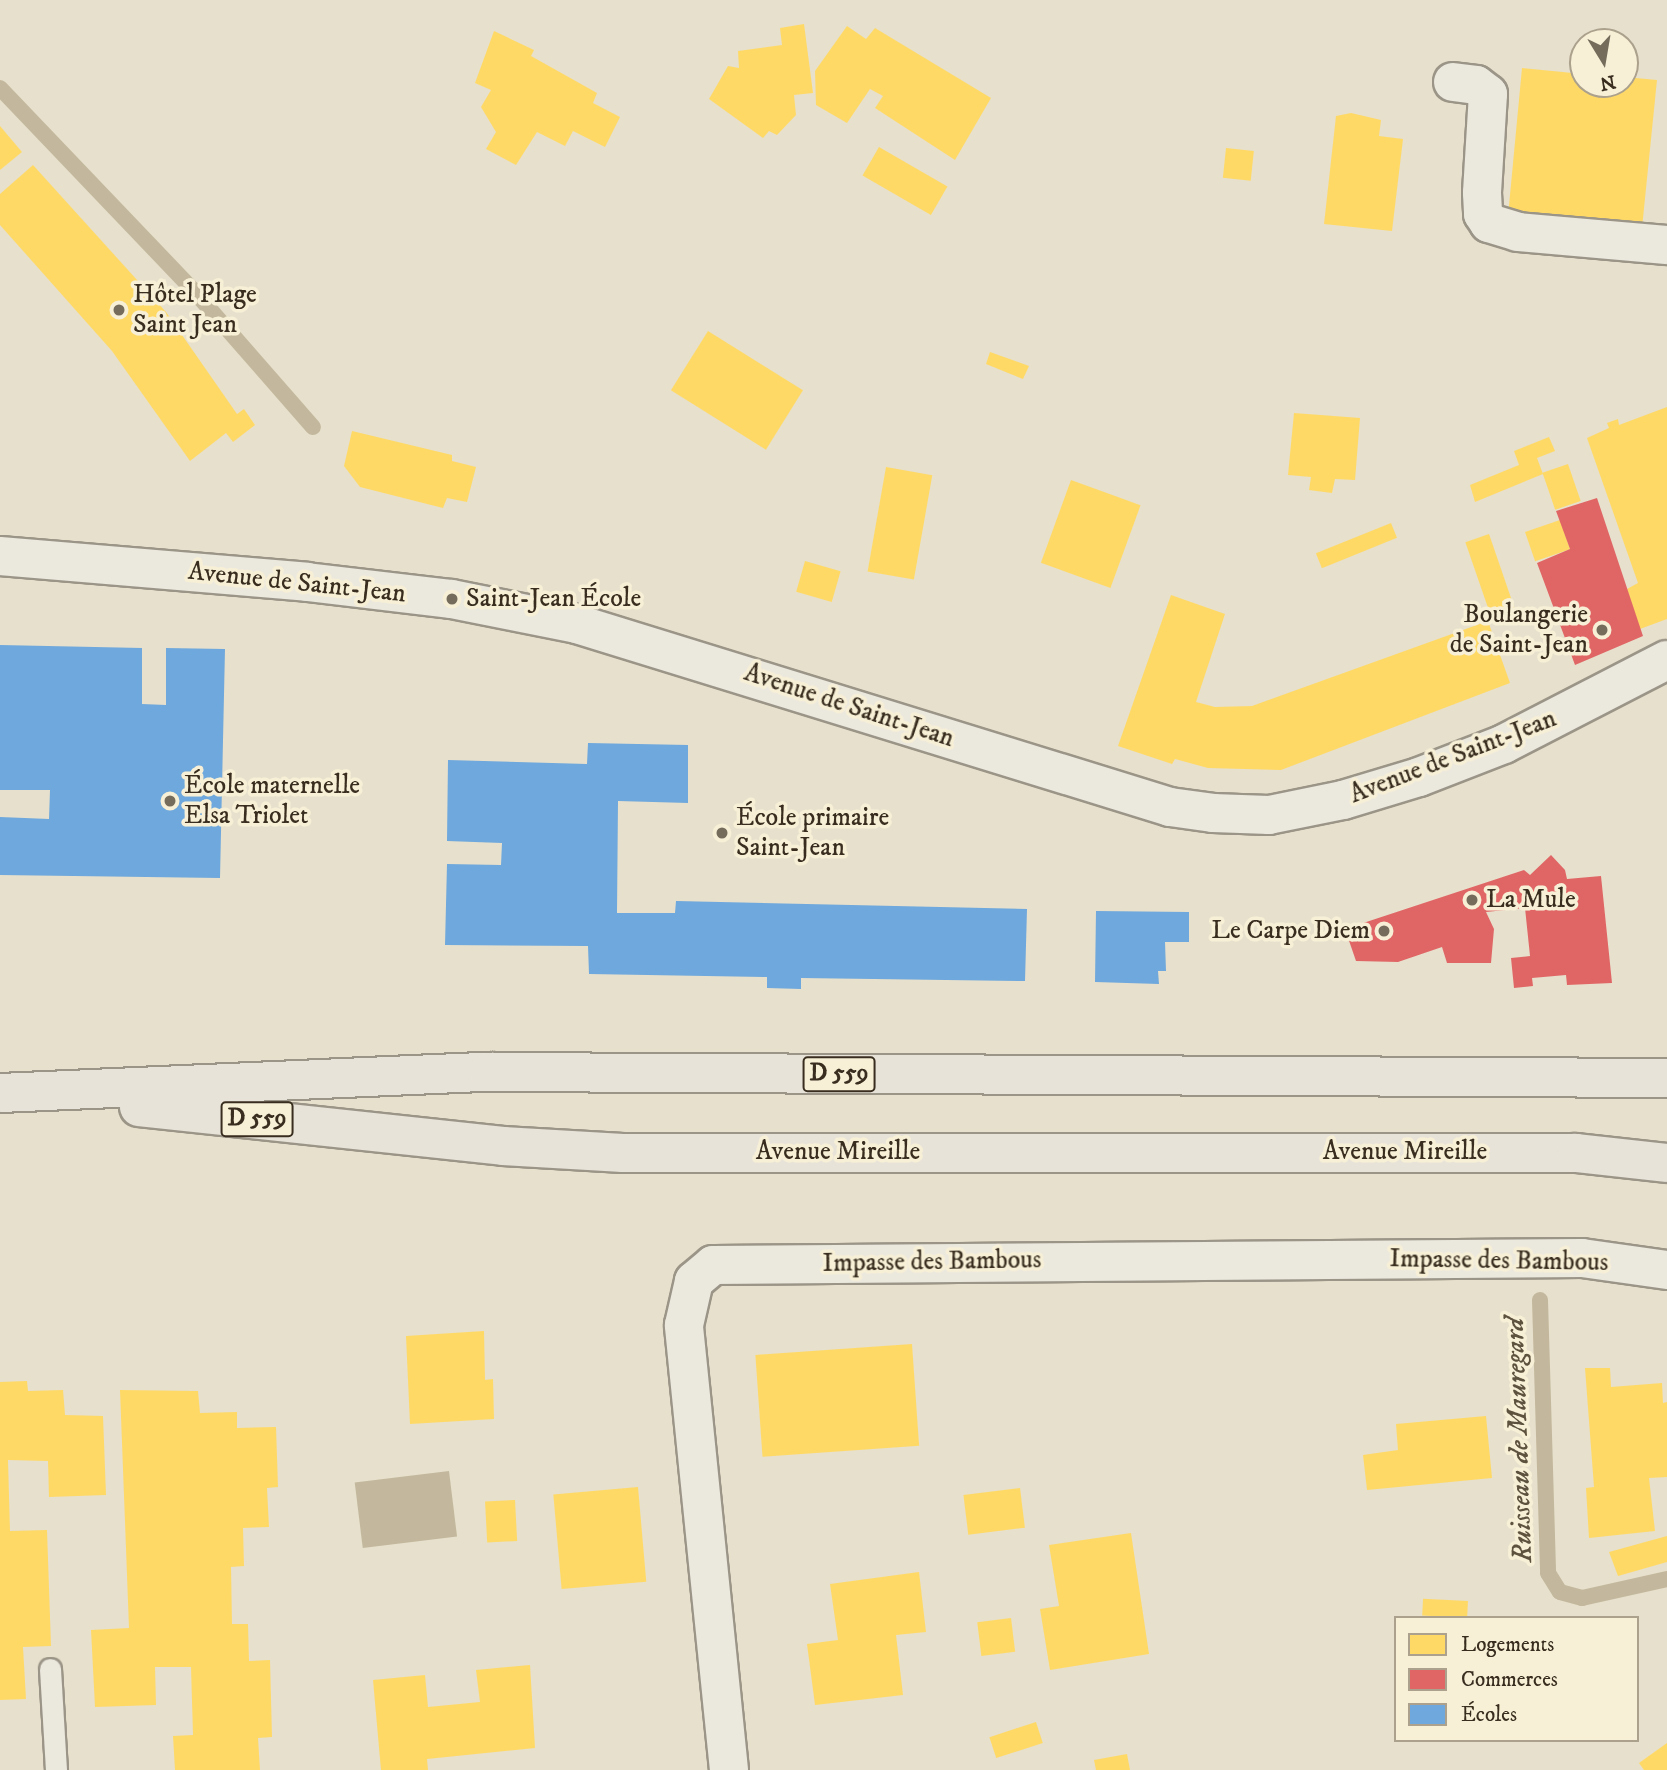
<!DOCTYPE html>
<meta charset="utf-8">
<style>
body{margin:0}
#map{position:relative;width:1667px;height:1770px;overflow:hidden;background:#e7e0cc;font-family:"IM FELL DW Pica",serif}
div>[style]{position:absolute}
.water>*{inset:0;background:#c3b89d;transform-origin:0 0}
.homes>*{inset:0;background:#ffd966;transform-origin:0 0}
.shops>*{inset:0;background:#e06666}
.schools>*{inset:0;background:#6fa8dc}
.stream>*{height:16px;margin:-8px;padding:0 8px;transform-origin:8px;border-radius:8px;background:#c3b89d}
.roads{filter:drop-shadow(2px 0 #9b9588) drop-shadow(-2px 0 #9b9588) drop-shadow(0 2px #9b9588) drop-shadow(0 -2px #9b9588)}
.lane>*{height:21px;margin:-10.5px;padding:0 10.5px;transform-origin:10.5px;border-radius:10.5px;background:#ebe8de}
.street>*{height:38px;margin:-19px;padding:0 19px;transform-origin:19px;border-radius:19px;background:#ebe8de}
.secondary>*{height:38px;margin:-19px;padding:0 19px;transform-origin:19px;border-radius:19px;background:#ebe8de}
.primary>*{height:38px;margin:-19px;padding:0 19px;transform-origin:19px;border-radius:19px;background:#e8e3d8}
.dots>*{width:19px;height:19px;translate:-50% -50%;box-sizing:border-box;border:4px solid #f7efd6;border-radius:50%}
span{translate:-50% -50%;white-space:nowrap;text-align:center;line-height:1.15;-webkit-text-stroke:7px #f7efd6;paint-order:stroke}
.shield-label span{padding:2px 5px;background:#f7efd6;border:2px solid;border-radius:5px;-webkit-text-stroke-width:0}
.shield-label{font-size:24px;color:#382d1e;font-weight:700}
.poi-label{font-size:26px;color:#382d1e}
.left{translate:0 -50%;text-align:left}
.right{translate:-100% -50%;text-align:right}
.street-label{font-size:26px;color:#382d1e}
.water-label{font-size:28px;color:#5d523e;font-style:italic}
.legend{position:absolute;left:1394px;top:1616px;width:245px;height:126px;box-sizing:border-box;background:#f7efd6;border:2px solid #aba18c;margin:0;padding:9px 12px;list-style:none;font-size:21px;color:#382d1e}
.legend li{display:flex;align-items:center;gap:14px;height:35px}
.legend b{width:35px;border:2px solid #aba18c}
.north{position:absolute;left:1569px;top:28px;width:70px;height:70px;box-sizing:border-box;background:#f7efd6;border:2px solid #aba18c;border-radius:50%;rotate:169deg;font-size:19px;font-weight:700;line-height:28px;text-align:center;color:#382d1e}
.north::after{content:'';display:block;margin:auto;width:24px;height:32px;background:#756c5b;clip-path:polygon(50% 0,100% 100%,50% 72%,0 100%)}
</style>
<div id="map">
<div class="water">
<i style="left:449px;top:1471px;width:66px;height:95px;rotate:83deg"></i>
</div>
<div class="homes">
<i style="clip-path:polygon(804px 24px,813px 93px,794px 95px,796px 115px,777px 135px,769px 131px,763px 138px,709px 99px,728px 66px,739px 68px,738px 51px,782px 45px,780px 28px)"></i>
<i style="clip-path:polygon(847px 26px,866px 39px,875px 28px,991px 98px,955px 160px,875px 108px,883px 96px,870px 89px,847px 123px,816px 105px,815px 71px)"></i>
<i style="clip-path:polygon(494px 31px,534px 50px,531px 56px,597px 93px,593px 103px,620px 117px,605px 147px,573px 131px,565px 146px,537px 132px,516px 165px,486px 149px,496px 132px,481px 107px,491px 90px,475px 83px)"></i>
<i style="clip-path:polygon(1522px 68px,1583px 74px,1583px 84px,1625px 84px,1625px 77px,1657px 80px,1642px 228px,1508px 216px)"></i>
<i style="clip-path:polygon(1351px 113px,1381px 120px,1379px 136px,1403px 139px,1392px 231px,1324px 224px,1336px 116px)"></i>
<i style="clip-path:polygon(0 126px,22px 152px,0 170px)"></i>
<i style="left:879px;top:147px;width:79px;height:33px;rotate:30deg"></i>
<i style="left:1226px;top:148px;width:28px;height:30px;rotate:6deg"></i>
<i style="clip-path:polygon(33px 165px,166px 312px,237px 414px,244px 409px,255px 425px,233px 442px,226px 433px,190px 461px,112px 351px,0 225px,0 194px)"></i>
<i style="left:708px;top:331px;width:112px;height:70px;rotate:32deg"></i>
<i style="clip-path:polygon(990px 352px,1029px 366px,1023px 379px,986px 364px)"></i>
<i style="clip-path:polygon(1667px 407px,1667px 619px,1640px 629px,1627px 589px,1638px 583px,1587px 438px,1609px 428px,1607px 423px,1618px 419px,1619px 425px)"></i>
<i style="clip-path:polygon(1294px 413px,1360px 418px,1355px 480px,1335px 479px,1332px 493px,1309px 490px,1311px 477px,1288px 475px)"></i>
<i style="clip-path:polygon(352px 431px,452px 455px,452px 461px,476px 467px,467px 502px,447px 498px,443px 508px,360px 487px,344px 466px)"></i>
<i style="clip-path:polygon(1549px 437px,1555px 451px,1537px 458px,1543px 474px,1475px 502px,1470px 485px,1519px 465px,1514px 451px)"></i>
<i style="left:1568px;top:464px;width:39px;height:27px;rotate:71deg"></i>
<i style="left:886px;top:467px;width:47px;height:106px;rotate:10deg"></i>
<i style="left:1071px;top:480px;width:74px;height:88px;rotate:20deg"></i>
<i style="left:1560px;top:520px;width:31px;height:37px;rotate:71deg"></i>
<i style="left:1391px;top:523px;width:16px;height:81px;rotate:68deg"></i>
<i style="left:1489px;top:534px;width:83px;height:25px;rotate:71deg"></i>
<i style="left:805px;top:561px;width:37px;height:32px;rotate:16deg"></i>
<i style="clip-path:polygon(1171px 595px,1225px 614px,1196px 702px,1215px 707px,1252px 706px,1488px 621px,1510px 683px,1281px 770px,1208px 768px,1175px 759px,1172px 764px,1118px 746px)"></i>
<i style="clip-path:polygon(484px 1331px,485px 1380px,493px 1379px,494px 1419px,410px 1424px,406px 1336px)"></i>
<i style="left:912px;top:1344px;width:102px;height:157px;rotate:86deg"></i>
<i style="clip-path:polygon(1585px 1368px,1610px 1368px,1611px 1387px,1662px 1383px,1663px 1403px,1667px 1402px,1667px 1477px,1649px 1478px,1655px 1531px,1589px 1538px,1586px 1488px,1594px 1487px)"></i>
<i style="clip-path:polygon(27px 1381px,28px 1391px,63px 1390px,65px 1415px,103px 1416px,106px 1495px,49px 1497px,48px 1461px,8px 1460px,10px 1531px,47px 1530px,51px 1646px,23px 1647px,26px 1699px,0 1700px,0 1382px)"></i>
<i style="clip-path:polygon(120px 1390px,198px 1391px,200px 1413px,237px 1412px,237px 1428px,276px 1427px,278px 1487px,267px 1488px,269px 1527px,243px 1528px,244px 1566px,231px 1567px,232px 1624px,248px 1624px,249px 1661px,270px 1660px,272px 1737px,258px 1738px,260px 1770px,175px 1770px,173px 1736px,193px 1735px,191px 1667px,155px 1667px,156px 1705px,95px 1707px,91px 1630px,129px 1628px)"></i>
<i style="clip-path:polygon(1486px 1416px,1492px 1478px,1367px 1490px,1363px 1455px,1398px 1450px,1396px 1424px)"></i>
<i style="left:638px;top:1487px;width:95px;height:85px;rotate:85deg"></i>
<i style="left:1020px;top:1488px;width:40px;height:57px;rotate:83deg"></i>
<i style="left:515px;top:1500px;width:41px;height:30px;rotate:87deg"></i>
<i style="clip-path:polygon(1131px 1533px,1149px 1654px,1050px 1670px,1040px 1609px,1059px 1606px,1049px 1545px)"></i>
<i style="clip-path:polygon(1667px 1536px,1667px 1562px,1618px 1576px,1609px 1552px)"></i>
<i style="clip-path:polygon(919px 1572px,926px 1632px,896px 1635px,903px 1695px,815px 1705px,807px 1644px,838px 1640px,830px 1584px)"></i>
<i style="left:1468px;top:1601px;width:17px;height:45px;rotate:93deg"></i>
<i style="left:1011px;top:1618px;width:34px;height:34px;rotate:83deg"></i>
<i style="clip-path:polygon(530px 1665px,535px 1748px,427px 1759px,428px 1770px,381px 1770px,373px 1680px,425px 1675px,428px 1707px,480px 1702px,476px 1670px)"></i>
<i style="left:1036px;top:1722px;width:22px;height:49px;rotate:72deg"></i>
<i style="clip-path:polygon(1667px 1743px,1667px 1770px,1644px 1770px,1639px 1763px)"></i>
<i style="clip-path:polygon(1127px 1754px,1130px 1770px,1096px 1770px,1094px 1760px)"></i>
</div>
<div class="shops">
<i style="clip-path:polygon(1597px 498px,1643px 636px,1575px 665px,1537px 563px,1570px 549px,1556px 511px)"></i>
<i style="clip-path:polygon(1551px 855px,1565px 870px,1567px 879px,1601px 876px,1612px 983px,1567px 985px,1566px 975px,1532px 978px,1533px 986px,1514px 988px,1511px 958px,1530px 956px,1525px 908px,1486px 912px,1494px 929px,1491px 963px,1447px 963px,1442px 947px,1398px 962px,1356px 961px,1345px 929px,1524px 870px,1530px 875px)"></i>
</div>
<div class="schools">
<i style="clip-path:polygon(0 645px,142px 648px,142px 704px,166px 705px,166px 648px,225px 649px,220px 878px,0 875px,0 817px,49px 819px,50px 790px,0 790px)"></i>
<i style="clip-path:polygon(588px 743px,688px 745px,688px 803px,618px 801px,617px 913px,675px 913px,676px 901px,1027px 909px,1025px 981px,801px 978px,801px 989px,767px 988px,767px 977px,589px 974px,588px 946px,445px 945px,447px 864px,501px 865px,502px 843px,447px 841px,448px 760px,587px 764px)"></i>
<i style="clip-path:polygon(1096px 911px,1189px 912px,1189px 942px,1165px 942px,1166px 971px,1158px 971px,1159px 984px,1095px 982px)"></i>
</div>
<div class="stream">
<i style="left:0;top:88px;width:279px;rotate:46.3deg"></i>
<i style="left:193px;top:290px;width:182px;rotate:48.8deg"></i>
<i style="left:1540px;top:1300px;width:273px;rotate:88.3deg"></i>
<i style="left:1548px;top:1573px;width:22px;rotate:58deg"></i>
<i style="left:1560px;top:1592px;width:23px;rotate:15deg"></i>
<i style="left:1582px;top:1598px;width:87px;rotate:-12.6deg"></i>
</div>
<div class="roads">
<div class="lane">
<i style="left:50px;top:1669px;width:101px;rotate:86.6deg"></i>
</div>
<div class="street">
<i style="left:1453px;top:82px;width:23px;rotate:7deg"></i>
<i style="left:1476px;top:85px;width:15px;rotate:37deg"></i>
<i style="left:1488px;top:94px;width:99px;rotate:93.5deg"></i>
<i style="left:1482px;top:193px;width:21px;rotate:87deg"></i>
<i style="left:1483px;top:214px;width:11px;rotate:56deg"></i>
<i style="left:1489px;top:223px;width:30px;rotate:17deg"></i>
<i style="left:1518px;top:232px;width:150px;rotate:5deg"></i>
<i style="left:729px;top:1770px;width:447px;rotate:-95.8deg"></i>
<i style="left:684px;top:1325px;width:45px;rotate:-77.2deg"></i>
<i style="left:694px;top:1281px;width:25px;rotate:-40deg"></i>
<i style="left:713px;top:1265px;width:869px;rotate:-0.46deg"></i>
<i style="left:1582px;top:1258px;width:86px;rotate:8deg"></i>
</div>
<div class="secondary">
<i style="left:0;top:556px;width:308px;rotate:4.8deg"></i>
<i style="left:307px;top:582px;width:146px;rotate:6.7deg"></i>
<i style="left:452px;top:599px;width:127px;rotate:11.3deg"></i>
<i style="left:577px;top:624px;width:621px;rotate:17.15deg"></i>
<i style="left:1170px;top:807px;width:43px;rotate:7.9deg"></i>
<i style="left:1213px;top:813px;width:56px;rotate:2deg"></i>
<i style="left:1269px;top:815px;width:76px;rotate:-11.5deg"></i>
<i style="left:1343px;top:800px;width:79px;rotate:-16.8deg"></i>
<i style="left:1419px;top:777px;width:91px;rotate:-21.2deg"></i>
<i style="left:1504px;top:744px;width:183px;rotate:-27.3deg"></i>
</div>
<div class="primary">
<i style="left:0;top:1093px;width:489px;rotate:-2.5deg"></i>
<i style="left:489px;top:1072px;width:1178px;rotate:0.29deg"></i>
<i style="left:139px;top:1107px;width:366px;rotate:6.1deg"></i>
<i style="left:503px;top:1146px;width:120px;rotate:3.3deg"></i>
<i style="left:623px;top:1153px;width:953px"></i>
<i style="left:1576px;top:1153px;width:92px;rotate:6.3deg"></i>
</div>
</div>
<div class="dots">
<i style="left:119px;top:310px;background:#756c5b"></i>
<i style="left:452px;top:599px;background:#756c5b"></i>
<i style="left:1602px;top:630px;background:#756c5b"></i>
<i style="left:170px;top:801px;background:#756c5b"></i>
<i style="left:722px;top:833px;background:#756c5b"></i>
<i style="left:1472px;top:900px;background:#756c5b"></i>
<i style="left:1384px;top:931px;background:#756c5b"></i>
</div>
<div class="shield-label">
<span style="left:839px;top:1074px">D 559</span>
<span style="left:257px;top:1119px">D 559</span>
</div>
<div class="poi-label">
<span class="left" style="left:133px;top:310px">Hôtel Plage<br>Saint Jean</span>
<span class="left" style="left:466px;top:599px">Saint-Jean École</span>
<span class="right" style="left:1588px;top:630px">Boulangerie<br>de Saint-Jean</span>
<span class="left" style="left:184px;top:801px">École maternelle<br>Elsa Triolet</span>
<span class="left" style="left:736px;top:833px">École primaire<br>Saint-Jean</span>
<span class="left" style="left:1486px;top:900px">La Mule</span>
<span class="right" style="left:1370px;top:931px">Le Carpe Diem</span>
</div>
<div class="street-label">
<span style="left:297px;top:583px;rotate:6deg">Avenue de Saint-Jean</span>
<span style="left:849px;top:706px;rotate:18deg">Avenue de Saint-Jean</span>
<span style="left:1453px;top:757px;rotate:-21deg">Avenue de Saint-Jean</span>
<span style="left:838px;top:1152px">Avenue Mireille</span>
<span style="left:1405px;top:1152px">Avenue Mireille</span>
<span style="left:1499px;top:1261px;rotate:1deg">Impasse des Bambous</span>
<span style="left:932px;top:1262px;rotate:-1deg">Impasse des Bambous</span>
</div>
<div class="water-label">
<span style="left:1519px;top:1440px;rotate:-92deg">Ruisseau de Mauregard</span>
</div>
<ul class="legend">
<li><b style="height:19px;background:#ffd966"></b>Logements</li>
<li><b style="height:19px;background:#e06666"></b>Commerces</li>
<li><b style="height:19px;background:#6fa8dc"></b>Écoles</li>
</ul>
<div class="north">N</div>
</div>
